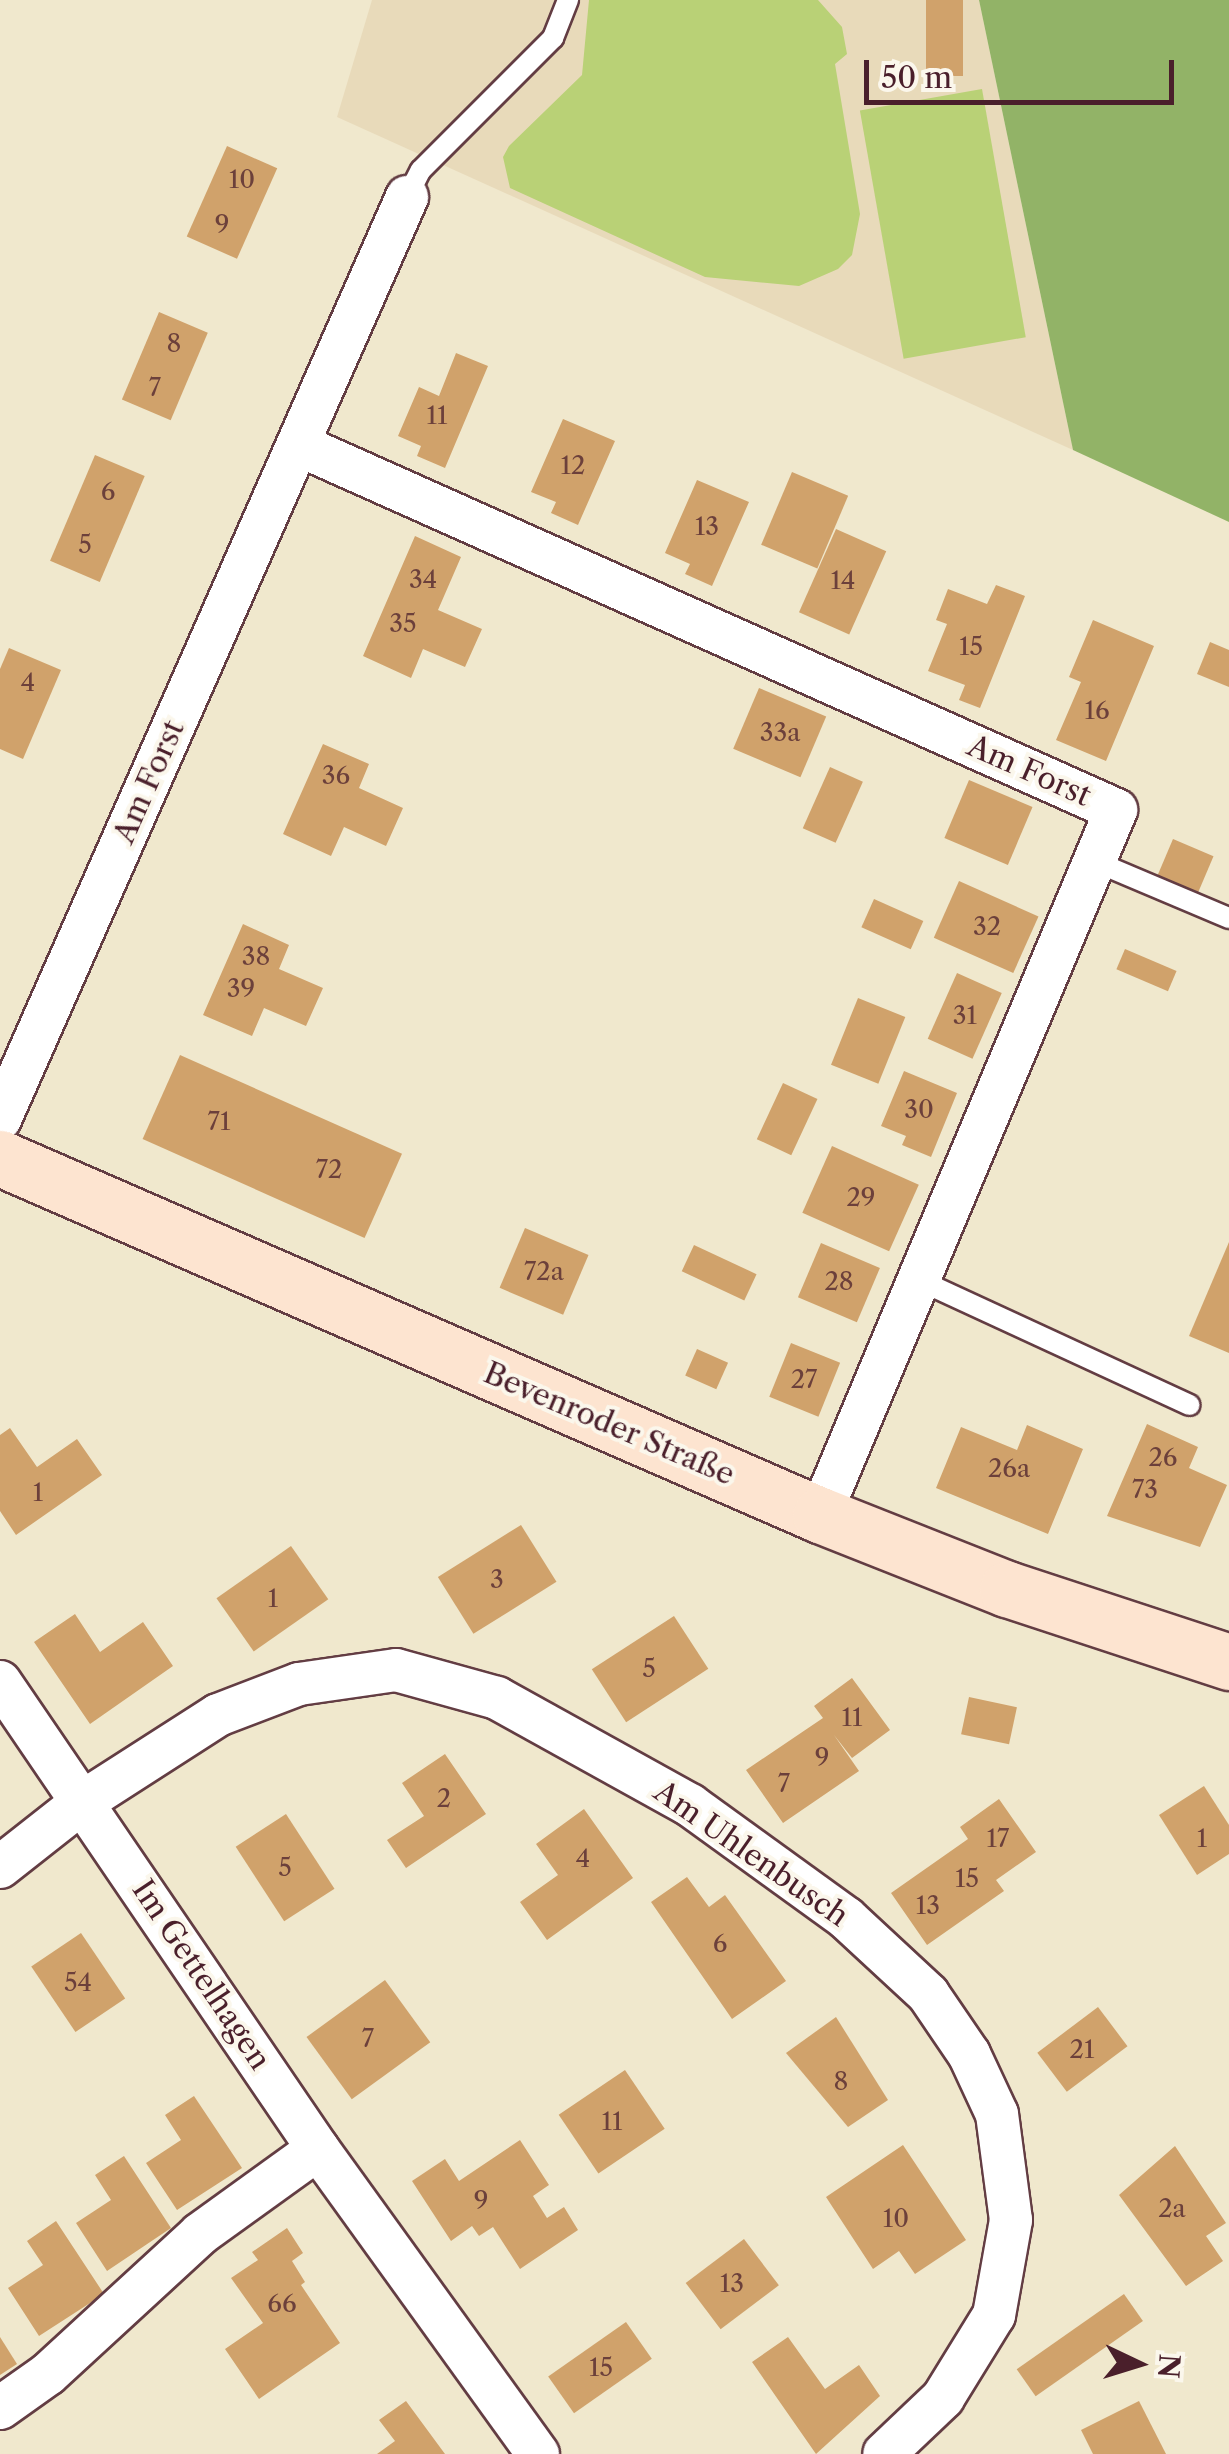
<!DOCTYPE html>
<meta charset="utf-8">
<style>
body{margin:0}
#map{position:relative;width:1229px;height:2454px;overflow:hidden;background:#f0e8cd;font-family:"Libre Caslon Text",serif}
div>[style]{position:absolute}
.built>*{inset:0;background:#e8daba}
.green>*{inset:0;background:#b9d176;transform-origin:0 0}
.forest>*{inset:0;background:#92b367}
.building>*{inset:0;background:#d0a26b;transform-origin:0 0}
.roads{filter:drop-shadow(2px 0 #633d43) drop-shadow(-2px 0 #633d43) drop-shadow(0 2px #633d43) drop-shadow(0 -2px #633d43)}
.lane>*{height:20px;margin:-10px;padding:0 10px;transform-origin:10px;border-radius:10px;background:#fff}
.street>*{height:42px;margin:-21px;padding:0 21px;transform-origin:21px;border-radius:21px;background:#fff}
.secondary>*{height:55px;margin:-27.5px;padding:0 27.5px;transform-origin:27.5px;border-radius:27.5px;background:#fde4d0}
span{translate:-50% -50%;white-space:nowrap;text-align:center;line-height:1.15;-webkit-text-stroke:8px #fbf7ec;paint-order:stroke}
.number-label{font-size:25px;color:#6c403b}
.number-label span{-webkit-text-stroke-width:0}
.street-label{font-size:30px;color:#4a1f2b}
.north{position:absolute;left:1089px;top:2314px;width:100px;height:100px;-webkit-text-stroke:8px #fbf7ec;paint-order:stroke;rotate:94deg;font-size:28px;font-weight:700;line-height:40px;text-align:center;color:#4a1f2b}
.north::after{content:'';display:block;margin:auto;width:35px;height:45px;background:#4a1f2b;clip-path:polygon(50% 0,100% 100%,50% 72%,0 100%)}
.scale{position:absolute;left:864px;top:60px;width:310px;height:45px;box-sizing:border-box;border:5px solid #4a1f2b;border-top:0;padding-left:12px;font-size:30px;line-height:35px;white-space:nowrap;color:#4a1f2b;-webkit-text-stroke:8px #fbf7ec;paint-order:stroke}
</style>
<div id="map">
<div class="built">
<i style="clip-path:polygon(372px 0,979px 0,1073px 450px,337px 117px)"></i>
</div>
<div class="green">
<i style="clip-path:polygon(589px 0,818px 0,842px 27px,847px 54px,835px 64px,860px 214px,852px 255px,838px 269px,799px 286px,705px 277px,510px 188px,503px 157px,509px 146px,582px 75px)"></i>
<i style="left:982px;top:89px;width:252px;height:124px;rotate:80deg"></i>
</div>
<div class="forest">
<i style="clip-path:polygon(979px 0,1229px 0,1229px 522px,1073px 450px)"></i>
</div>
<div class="building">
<i style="left:926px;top:0;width:37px;height:76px"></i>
<i style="left:227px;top:146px;width:55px;height:99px;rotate:24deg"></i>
<i style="left:159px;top:312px;width:53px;height:95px;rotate:23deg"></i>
<i style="clip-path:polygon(456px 353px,488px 366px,445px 468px,417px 456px,421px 446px,398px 436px,419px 387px,439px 396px)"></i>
<i style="clip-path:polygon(563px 419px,615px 441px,578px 525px,551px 513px,556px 502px,531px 492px)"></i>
<i style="left:95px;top:455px;width:54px;height:115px;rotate:23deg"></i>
<i style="left:792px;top:472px;width:61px;height:79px;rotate:23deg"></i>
<i style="clip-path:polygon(697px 480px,749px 502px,712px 586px,685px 574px,690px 564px,665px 553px)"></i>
<i style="left:836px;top:529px;width:55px;height:91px;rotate:24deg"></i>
<i style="clip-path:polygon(415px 536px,461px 557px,438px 610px,482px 629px,465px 667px,423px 649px,411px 678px,363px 656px)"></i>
<i style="clip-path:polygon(996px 585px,1025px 596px,980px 708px,959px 700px,965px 685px,928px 671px,947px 624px,936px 620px,948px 589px,987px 604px)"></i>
<i style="clip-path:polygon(1093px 620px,1154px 646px,1106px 761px,1056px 740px,1081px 682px,1069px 677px)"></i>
<i style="clip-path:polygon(1210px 642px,1229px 650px,1229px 687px,1197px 674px)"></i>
<i style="clip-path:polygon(9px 648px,61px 670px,23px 759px,0 749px,0 669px)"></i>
<i style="left:759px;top:688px;width:73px;height:66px;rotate:23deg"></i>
<i style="clip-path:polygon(323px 744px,369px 764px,359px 788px,403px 808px,386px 846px,344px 827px,331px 856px,283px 834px)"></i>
<i style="left:830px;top:767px;width:36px;height:67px;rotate:24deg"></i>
<i style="left:969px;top:780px;width:69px;height:63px;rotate:23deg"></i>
<i style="left:1173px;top:839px;width:44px;height:41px;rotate:23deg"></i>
<i style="left:959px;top:881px;width:87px;height:62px;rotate:24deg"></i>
<i style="left:874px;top:899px;width:54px;height:31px;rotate:24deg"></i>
<i style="clip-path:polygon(243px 924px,289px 945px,279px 969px,323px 988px,306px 1026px,264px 1008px,252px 1036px,203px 1015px)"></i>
<i style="left:1125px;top:949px;width:56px;height:22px;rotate:23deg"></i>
<i style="left:957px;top:973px;width:49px;height:72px;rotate:24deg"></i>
<i style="left:858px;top:998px;width:51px;height:72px;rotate:22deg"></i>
<i style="left:180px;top:1055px;width:243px;height:92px;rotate:24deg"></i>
<i style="clip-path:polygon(904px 1071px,957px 1093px,931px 1157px,902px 1145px,906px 1136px,881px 1126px)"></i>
<i style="left:783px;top:1083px;width:38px;height:62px;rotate:25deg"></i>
<i style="left:832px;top:1146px;width:95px;height:73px;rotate:24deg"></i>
<i style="left:525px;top:1228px;width:69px;height:65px;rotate:23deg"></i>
<i style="clip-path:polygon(1229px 1242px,1229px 1353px,1189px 1336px)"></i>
<i style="left:821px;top:1243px;width:64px;height:59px;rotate:23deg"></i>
<i style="left:694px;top:1245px;width:69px;height:29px;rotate:25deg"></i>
<i style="left:791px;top:1343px;width:53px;height:58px;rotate:22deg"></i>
<i style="left:697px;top:1349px;width:34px;height:29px;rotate:24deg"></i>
<i style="clip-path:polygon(1147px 1424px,1198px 1447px,1189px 1468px,1227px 1485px,1200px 1547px,1107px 1516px)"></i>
<i style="clip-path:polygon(1027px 1425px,1083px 1449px,1048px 1534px,936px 1488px,961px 1427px,1017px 1450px)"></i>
<i style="clip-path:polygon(10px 1428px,37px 1467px,77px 1439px,102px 1475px,16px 1535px,0 1511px,0 1435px)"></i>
<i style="left:521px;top:1525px;width:67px;height:98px;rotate:58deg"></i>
<i style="left:291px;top:1546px;width:65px;height:91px;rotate:55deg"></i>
<i style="clip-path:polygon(75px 1614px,100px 1652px,143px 1622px,173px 1666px,90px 1724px,34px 1642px)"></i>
<i style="left:674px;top:1616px;width:63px;height:98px;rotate:57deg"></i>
<i style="clip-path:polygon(852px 1678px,890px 1730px,852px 1758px,834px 1735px,859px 1771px,783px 1823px,746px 1770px,823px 1718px,814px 1706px)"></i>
<i style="left:969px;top:1697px;width:49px;height:38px;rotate:12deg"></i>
<i style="clip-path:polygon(445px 1754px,486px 1814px,406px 1868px,387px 1840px,424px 1816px,402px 1783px)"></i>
<i style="clip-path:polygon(1204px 1786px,1229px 1825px,1229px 1854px,1197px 1875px,1159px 1815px)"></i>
<i style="clip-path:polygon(999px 1799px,1036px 1852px,996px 1880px,1004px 1891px,927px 1945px,891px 1893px,968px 1839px,960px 1827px)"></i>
<i style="clip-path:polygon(584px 1809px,633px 1878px,547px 1940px,520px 1902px,558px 1875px,536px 1844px)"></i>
<i style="left:286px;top:1814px;width:89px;height:60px;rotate:57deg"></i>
<i style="clip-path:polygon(687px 1877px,709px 1907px,725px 1895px,786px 1981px,732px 2019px,651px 1902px)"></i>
<i style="left:81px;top:1933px;width:79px;height:60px;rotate:56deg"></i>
<i style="left:385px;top:1980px;width:77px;height:97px;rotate:54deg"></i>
<i style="left:1098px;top:2007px;width:49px;height:76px;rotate:53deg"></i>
<i style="clip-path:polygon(836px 2017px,888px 2100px,848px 2127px,786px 2053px)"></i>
<i style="left:625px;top:2070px;width:71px;height:80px;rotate:56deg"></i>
<i style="clip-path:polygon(194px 2096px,242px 2168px,177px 2210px,146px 2163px,181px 2140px,165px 2115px)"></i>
<i style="clip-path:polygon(520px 2140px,549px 2185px,533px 2196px,547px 2218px,564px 2207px,578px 2230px,520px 2269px,493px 2227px,479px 2236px,472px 2226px,451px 2241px,412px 2181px,445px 2159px,459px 2181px)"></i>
<i style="clip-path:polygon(903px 2145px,966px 2240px,915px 2274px,899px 2251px,873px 2269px,826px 2197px)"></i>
<i style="clip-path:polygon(1175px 2146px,1226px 2223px,1206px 2236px,1223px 2261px,1186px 2286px,1119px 2195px)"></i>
<i style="clip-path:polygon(124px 2156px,171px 2228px,107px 2271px,76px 2223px,111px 2200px,95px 2175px)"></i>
<i style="clip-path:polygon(56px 2221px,104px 2294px,39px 2336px,8px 2288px,43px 2265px,27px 2241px)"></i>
<i style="clip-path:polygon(287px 2228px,303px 2253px,292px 2261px,305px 2282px,301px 2285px,340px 2343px,259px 2399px,225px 2349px,263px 2323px,231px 2278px,258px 2260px,252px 2252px)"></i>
<i style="left:744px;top:2239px;width:58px;height:73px;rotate:53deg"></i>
<i style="left:1124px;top:2294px;width:33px;height:131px;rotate:55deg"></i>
<i style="left:626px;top:2322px;width:45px;height:95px;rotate:55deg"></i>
<i style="clip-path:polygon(0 2337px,17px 2364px,0 2375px)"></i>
<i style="clip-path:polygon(788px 2337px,825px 2389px,859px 2365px,880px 2396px,816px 2454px,752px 2362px)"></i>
<i style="clip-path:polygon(406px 2401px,445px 2454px,377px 2454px,395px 2441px,379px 2420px)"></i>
<i style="clip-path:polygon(1139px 2401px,1166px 2454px,1093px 2454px,1081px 2430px)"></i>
</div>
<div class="roads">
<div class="lane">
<i style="left:407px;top:197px;width:30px;rotate:-63deg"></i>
<i style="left:421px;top:170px;width:187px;rotate:-45deg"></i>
<i style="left:553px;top:38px;width:41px;rotate:-68.5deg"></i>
<i style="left:1094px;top:861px;width:147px;rotate:22.9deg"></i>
<i style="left:919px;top:1280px;width:298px;rotate:24.8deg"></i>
</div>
<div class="street">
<i style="left:299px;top:445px;width:895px;rotate:24.07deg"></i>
<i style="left:1116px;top:810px;width:765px;rotate:112.78deg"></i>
<i style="left:0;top:1119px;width:1008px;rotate:-66.18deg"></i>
<i style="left:0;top:1682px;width:565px;rotate:55.75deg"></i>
<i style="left:318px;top:2149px;width:376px;rotate:54.2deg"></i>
<i style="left:0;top:1867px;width:107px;rotate:-38.2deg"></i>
<i style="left:84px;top:1801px;width:159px;rotate:-32.7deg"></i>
<i style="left:218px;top:1715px;width:87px;rotate:-20.9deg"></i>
<i style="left:299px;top:1684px;width:98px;rotate:-8.2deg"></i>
<i style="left:396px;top:1670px;width:105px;rotate:15.5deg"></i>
<i style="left:497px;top:1698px;width:221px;rotate:29deg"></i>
<i style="left:690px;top:1805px;width:193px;rotate:35.9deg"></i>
<i style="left:846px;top:1918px;width:112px;rotate:42.8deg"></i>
<i style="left:928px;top:1994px;width:73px;rotate:55.7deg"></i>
<i style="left:969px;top:2054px;width:66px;rotate:65deg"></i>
<i style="left:997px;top:2114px;width:107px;rotate:82.5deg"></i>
<i style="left:1011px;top:2220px;width:97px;rotate:100.1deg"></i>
<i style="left:994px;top:2315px;width:97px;rotate:121.6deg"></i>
<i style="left:943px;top:2398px;width:81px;rotate:136.5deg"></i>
<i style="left:0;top:2408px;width:59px;rotate:-35.3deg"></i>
<i style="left:48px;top:2374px;width:207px;rotate:-42.6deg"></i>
<i style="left:200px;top:2234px;width:145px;rotate:-35.8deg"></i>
</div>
<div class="secondary">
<i style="left:0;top:1158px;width:894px;rotate:23.53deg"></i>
<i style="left:820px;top:1515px;width:201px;rotate:21.6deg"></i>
<i style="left:1007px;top:1589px;width:234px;rotate:18.2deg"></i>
</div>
</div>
<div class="number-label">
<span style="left:242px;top:180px">10</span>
<span style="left:222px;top:225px">9</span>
<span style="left:174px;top:344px">8</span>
<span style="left:155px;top:388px">7</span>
<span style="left:437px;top:416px">11</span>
<span style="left:573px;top:466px">12</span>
<span style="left:108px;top:492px">6</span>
<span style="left:707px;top:527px">13</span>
<span style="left:85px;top:545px">5</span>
<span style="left:423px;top:580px">34</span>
<span style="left:843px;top:581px">14</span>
<span style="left:403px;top:624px">35</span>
<span style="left:971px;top:647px">15</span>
<span style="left:28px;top:683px">4</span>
<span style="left:1097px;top:711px">16</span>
<span style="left:780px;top:733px">33a</span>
<span style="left:336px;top:776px">36</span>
<span style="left:987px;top:927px">32</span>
<span style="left:256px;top:957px">38</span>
<span style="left:241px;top:989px">39</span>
<span style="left:965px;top:1016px">31</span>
<span style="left:919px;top:1110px">30</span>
<span style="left:219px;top:1122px">71</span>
<span style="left:329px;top:1170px">72</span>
<span style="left:861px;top:1198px">29</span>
<span style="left:544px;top:1272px">72a</span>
<span style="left:839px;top:1282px">28</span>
<span style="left:804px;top:1380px">27</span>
<span style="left:1163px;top:1458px">26</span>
<span style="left:1009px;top:1469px">26a</span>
<span style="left:1145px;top:1490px">73</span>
<span style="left:38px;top:1493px">1</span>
<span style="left:497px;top:1580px">3</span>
<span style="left:273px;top:1599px">1</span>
<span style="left:649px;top:1669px">5</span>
<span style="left:852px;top:1718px">11</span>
<span style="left:822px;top:1758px">9</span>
<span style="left:784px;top:1784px">7</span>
<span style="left:444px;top:1799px">2</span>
<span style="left:998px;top:1839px">17</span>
<span style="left:1202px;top:1839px">1</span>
<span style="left:583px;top:1859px">4</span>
<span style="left:285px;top:1868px">5</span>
<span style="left:967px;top:1879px">15</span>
<span style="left:928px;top:1906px">13</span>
<span style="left:720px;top:1944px">6</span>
<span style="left:78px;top:1983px">54</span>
<span style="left:368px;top:2039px">7</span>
<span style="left:1082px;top:2050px">21</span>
<span style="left:841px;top:2082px">8</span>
<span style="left:612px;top:2122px">11</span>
<span style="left:481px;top:2201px">9</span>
<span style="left:1172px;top:2209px">2a</span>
<span style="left:896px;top:2219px">10</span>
<span style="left:732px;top:2284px">13</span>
<span style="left:282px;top:2304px">66</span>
<span style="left:601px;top:2368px">15</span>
</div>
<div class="street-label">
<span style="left:1029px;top:771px;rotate:24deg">Am Forst</span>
<span style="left:149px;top:782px;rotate:-66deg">Am Forst</span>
<span style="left:609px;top:1424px;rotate:23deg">Bevenroder Straße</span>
<span style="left:751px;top:1854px;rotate:35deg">Am Uhlenbusch</span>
<span style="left:201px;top:1975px;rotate:56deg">Im Gettelhagen</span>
</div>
<div class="north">N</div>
<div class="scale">50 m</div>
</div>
